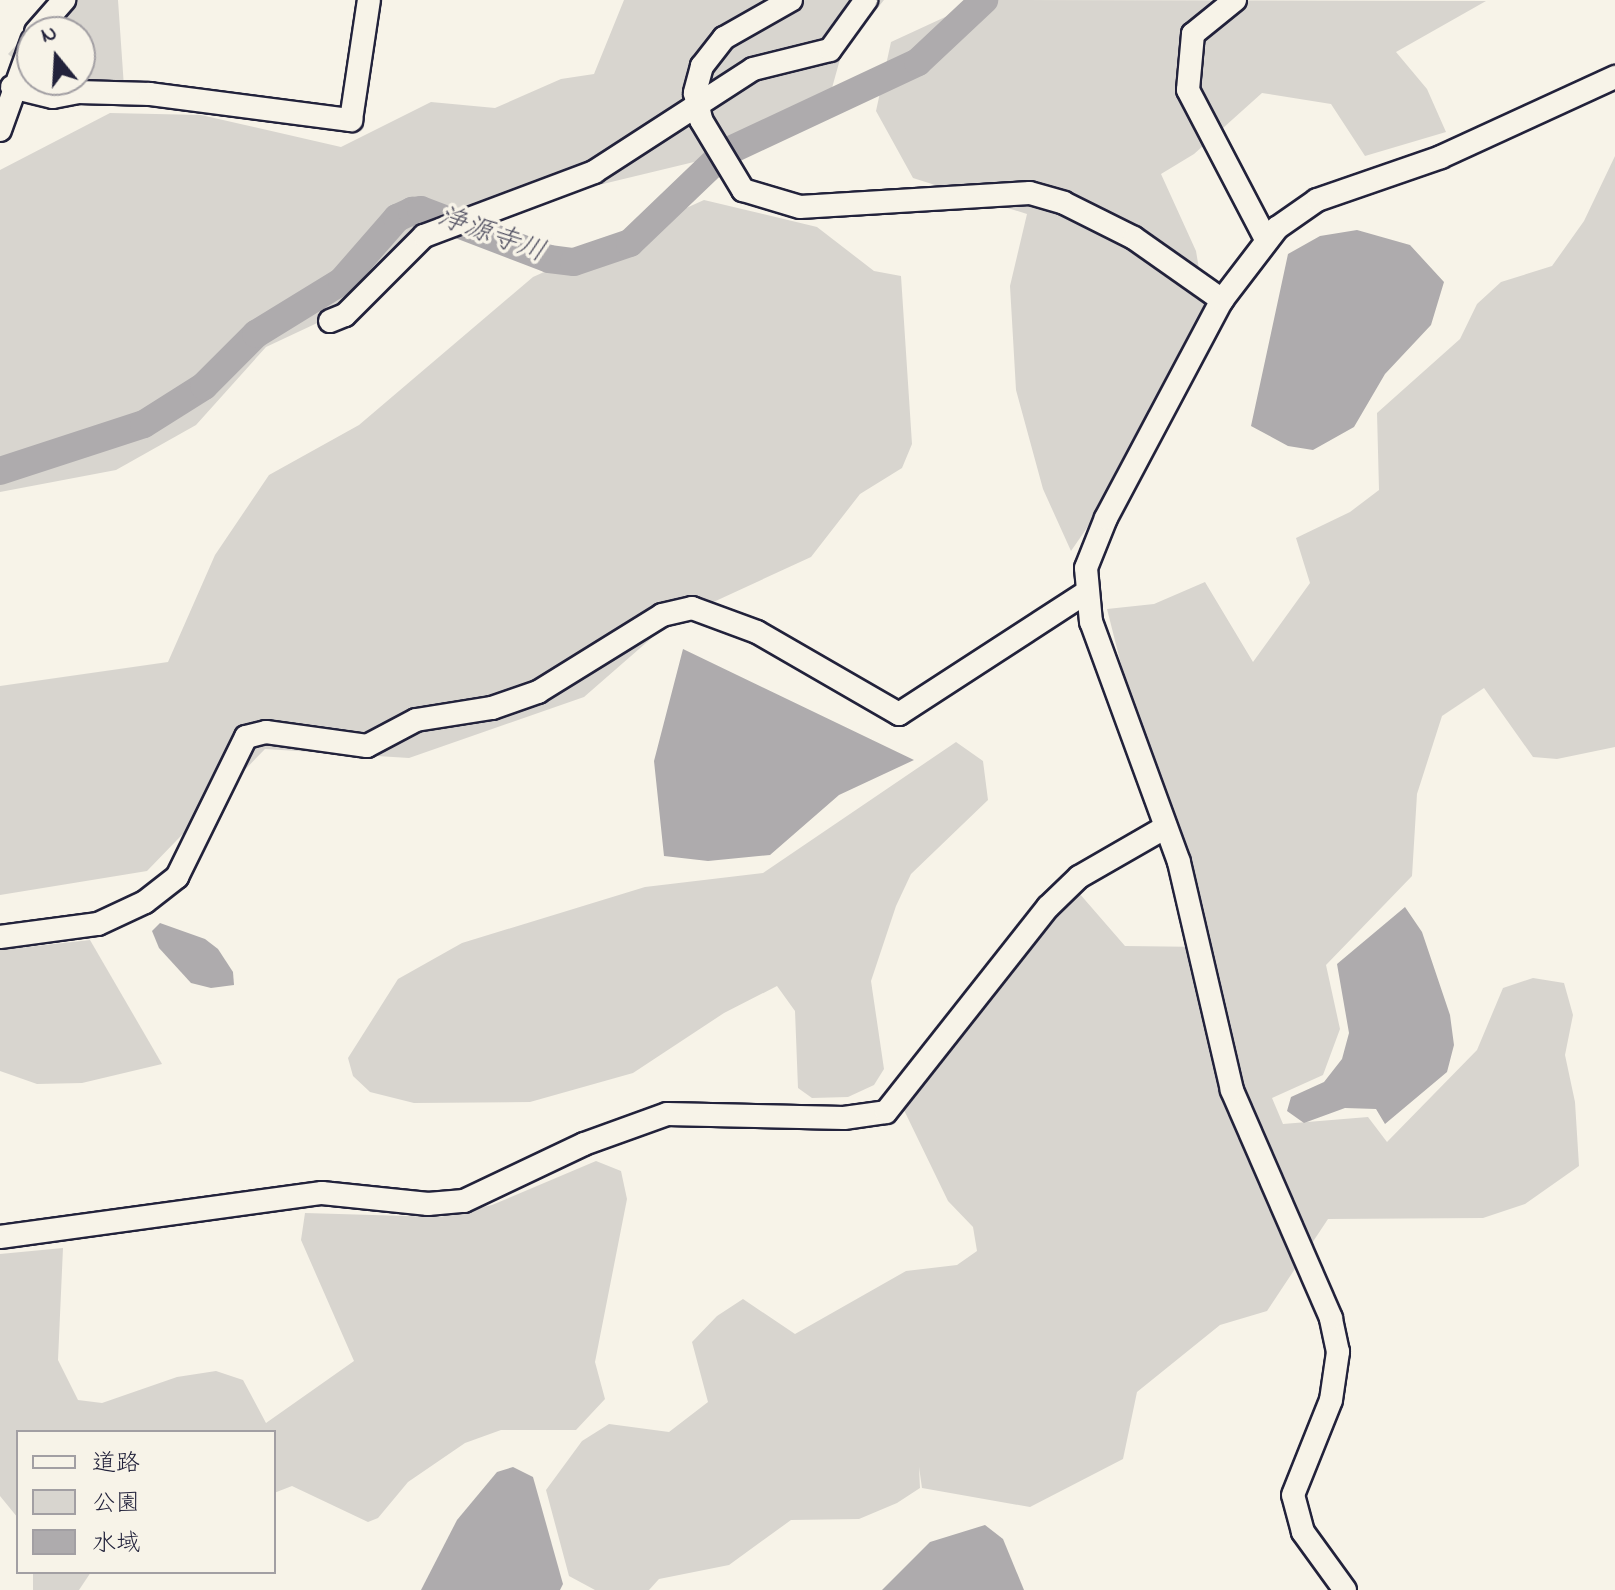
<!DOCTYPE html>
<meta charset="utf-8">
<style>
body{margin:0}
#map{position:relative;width:1615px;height:1590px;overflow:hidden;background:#f7f3e8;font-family:"Indie Flower","Klee One",sans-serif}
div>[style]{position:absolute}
.green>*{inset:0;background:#d8d5cf}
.water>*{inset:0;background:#aeabad}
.river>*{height:28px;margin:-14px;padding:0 14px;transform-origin:14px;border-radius:14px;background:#aeabad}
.roads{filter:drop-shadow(2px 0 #22223b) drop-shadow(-2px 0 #22223b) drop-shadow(0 2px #22223b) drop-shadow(0 -2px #22223b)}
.minor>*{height:22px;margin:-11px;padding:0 11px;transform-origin:11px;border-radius:11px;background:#f7f3e8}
span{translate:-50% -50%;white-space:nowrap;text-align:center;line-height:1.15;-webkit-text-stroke:7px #f7f3e8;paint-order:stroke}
.water-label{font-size:28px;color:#535263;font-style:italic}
.legend{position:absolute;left:16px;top:1430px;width:260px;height:144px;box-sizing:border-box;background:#f7f3e8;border:2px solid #a29fa3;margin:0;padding:10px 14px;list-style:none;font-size:24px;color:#22223b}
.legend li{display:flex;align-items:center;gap:16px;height:40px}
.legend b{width:40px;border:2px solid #a29fa3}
.north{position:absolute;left:16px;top:16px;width:80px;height:80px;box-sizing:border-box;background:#f7f3e8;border:2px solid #a29fa3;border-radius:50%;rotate:342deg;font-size:22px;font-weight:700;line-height:32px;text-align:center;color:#22223b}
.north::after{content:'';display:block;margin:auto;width:28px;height:36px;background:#22223b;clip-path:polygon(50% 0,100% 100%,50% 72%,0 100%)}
</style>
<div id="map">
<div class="green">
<i style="clip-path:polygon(57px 0,118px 0,124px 87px,49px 80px,80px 80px,80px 32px,32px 32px,32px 75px,8px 54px)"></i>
<i style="clip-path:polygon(624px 0,884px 0,842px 52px,832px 88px,752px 148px,524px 203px,428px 250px,379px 294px,266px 347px,196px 425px,116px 470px,0 492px,0 170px,110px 113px,201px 115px,341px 147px,431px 102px,495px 108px,561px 79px,594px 74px)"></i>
<i style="clip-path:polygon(982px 0,1486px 1px,1396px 52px,1427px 89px,1446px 132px,1365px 156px,1331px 104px,1262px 93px,1194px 154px,1161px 174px,1196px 251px,1207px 317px,1169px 409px,1071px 551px,1043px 489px,1016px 390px,1010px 286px,1027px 214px,913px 178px,876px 111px,891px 42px)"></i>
<i style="clip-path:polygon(1615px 156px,1615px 747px,1557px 759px,1533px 757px,1484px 688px,1442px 716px,1417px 794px,1412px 876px,1326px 965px,1340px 1029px,1323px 1075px,1272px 1098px,1283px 1124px,1368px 1117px,1387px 1142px,1477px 1050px,1503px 988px,1533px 978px,1564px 983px,1573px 1015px,1565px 1055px,1575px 1102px,1579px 1166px,1525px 1204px,1483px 1218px,1328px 1219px,1267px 1311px,1220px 1325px,1137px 1392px,1123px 1459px,1030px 1507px,922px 1488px,919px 1467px,920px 1488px,897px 1503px,859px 1519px,791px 1520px,729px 1565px,659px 1579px,649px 1590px,595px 1590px,569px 1576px,546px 1490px,582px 1441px,609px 1424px,669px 1432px,708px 1402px,692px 1342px,717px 1316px,743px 1299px,795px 1334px,906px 1271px,957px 1265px,977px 1251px,973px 1227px,948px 1201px,902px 1106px,1027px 949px,1079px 893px,1125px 946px,1206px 947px,1186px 849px,1143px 751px,1107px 609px,1154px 604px,1205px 582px,1253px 662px,1310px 583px,1296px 538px,1350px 512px,1379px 490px,1377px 413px,1460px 339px,1477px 304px,1501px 282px,1552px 266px,1584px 221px)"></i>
<i style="clip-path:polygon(704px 200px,817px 227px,874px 271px,901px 276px,912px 444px,902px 468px,860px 494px,811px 557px,670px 622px,584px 697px,409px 758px,265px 749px,147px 871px,0 895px,0 686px,168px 662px,215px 555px,269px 475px,359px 425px,533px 277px)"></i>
<i style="clip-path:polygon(956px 742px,983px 761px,988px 800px,911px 874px,896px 906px,871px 981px,884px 1069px,874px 1085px,848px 1097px,812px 1098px,798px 1088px,795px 1011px,777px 986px,724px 1013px,633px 1073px,530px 1102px,414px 1103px,370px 1092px,353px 1076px,348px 1058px,398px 979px,462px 943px,645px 887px,763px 873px)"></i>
<i style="clip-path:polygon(90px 940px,162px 1064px,82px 1083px,37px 1084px,0 1071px,0 950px)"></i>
<i style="clip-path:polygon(596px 1161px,621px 1171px,627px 1199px,595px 1362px,605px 1399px,576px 1430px,501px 1430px,465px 1443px,408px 1482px,378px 1518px,368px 1522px,292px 1486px,274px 1493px,274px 1432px,18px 1432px,18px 1518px,0 1496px,0 1254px,63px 1248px,58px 1360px,78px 1400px,102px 1403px,177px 1377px,216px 1371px,243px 1380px,266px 1423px,354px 1361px,301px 1240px,305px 1213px,440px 1217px,492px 1205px)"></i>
<i style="clip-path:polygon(33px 1572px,91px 1572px,79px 1590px,33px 1590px)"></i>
</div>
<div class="water">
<i style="clip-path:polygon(1357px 230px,1410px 245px,1444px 282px,1431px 325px,1385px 374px,1354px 427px,1313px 450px,1288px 446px,1251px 426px,1288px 254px,1320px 236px)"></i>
<i style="clip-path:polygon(683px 649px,914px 760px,839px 795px,770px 855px,708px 861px,664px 856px,654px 761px)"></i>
<i style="clip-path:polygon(1405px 907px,1422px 932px,1450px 1015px,1454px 1045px,1447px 1072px,1385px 1124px,1376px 1109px,1345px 1108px,1304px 1123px,1287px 1111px,1291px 1097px,1324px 1082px,1342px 1059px,1349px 1033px,1337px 964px)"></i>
<i style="clip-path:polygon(160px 923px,205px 939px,218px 949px,233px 972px,234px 985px,211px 988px,191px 983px,159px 948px,152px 931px)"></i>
<i style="clip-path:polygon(513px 1467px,533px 1477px,563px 1584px,560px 1590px,421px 1590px,457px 1520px,497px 1472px)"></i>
<i style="clip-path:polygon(985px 1525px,1003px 1539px,1024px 1590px,882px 1590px,930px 1542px)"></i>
</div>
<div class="river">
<i style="left:0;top:471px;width:151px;rotate:-18.1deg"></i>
<i style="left:144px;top:424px;width:71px;rotate:-32.3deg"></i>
<i style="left:204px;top:386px;width:74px;rotate:-45deg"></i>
<i style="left:256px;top:334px;width:101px;rotate:-31.6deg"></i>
<i style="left:342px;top:281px;width:84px;rotate:-48.9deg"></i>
<i style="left:397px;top:218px;width:17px;rotate:-25deg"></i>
<i style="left:412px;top:211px;width:9px;rotate:-6deg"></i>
<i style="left:421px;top:210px;width:137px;rotate:20.9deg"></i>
<i style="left:549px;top:259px;width:25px;rotate:7deg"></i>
<i style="left:574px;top:262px;width:59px;rotate:-18.7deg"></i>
<i style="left:630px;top:243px;width:130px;rotate:-43.8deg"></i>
<i style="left:724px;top:153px;width:214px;rotate:-25.1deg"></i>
<i style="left:918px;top:62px;width:91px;rotate:-43.2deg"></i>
</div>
<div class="roads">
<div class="minor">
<i style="left:791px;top:0;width:77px;rotate:150.4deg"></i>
<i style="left:724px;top:38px;width:36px;rotate:128deg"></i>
<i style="left:702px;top:66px;width:28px;rotate:105deg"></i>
<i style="left:695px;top:93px;width:28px;rotate:77deg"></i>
<i style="left:701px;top:120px;width:82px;rotate:59deg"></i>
<i style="left:743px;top:190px;width:59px;rotate:16.6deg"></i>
<i style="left:800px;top:207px;width:230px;rotate:-3.5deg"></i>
<i style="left:1030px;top:193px;width:35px;rotate:16deg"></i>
<i style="left:1064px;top:203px;width:78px;rotate:26.6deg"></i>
<i style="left:1134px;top:238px;width:108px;rotate:35.2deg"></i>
<i style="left:1235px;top:0;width:54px;rotate:141deg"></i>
<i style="left:1193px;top:34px;width:56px;rotate:95.1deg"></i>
<i style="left:1188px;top:90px;width:168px;rotate:62.4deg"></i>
<i style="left:36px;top:32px;width:43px;rotate:-48.8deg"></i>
<i style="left:12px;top:87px;width:42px;rotate:13.7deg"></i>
<i style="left:53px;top:97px;width:25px;rotate:-11deg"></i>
<i style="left:78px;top:92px;width:72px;rotate:1.6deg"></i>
<i style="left:150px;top:94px;width:203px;rotate:7.4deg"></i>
<i style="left:351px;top:120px;width:121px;rotate:-81.5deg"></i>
<i style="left:0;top:130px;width:95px;rotate:-70.2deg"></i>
<i style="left:330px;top:321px;width:16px;rotate:-22deg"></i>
<i style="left:345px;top:315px;width:112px;rotate:-45deg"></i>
<i style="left:424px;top:236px;width:182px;rotate:-20.6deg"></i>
<i style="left:594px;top:172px;width:189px;rotate:-32.9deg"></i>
<i style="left:753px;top:69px;width:79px;rotate:-13.9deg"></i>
<i style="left:830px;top:50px;width:62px;rotate:-54.2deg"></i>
<i style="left:0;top:937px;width:99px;rotate:-7.6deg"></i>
<i style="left:98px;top:924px;width:52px;rotate:-25.1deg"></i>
<i style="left:145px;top:902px;width:41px;rotate:-38deg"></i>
<i style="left:177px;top:877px;width:156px;rotate:-63.8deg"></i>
<i style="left:246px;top:737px;width:21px;rotate:-14deg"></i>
<i style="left:266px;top:732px;width:102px;rotate:7.9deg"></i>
<i style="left:367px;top:746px;width:55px;rotate:-28deg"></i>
<i style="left:416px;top:720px;width:77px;rotate:-9deg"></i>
<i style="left:492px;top:708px;width:49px;rotate:-19.2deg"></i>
<i style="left:538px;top:692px;width:146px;rotate:-31.8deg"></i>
<i style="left:662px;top:615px;width:31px;rotate:-13deg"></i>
<i style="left:692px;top:608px;width:69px;rotate:20.3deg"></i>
<i style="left:757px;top:632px;width:164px;rotate:30deg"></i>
<i style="left:899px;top:714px;width:221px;rotate:-33deg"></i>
<i style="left:0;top:1237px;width:325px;rotate:-7.8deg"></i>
<i style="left:322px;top:1193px;width:107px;rotate:5.9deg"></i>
<i style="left:428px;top:1204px;width:36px;rotate:-5deg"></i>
<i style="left:464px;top:1201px;width:133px;rotate:-25.4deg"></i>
<i style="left:584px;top:1144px;width:88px;rotate:-19.9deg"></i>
<i style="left:667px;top:1114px;width:177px;rotate:1.3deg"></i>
<i style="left:844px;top:1118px;width:42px;rotate:-8.1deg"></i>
<i style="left:886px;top:1112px;width:261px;rotate:-51.7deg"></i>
<i style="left:1048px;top:907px;width:43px;rotate:-44.1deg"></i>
<i style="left:1079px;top:877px;width:100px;rotate:-29.9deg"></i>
<i style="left:1345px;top:1590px;width:72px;rotate:-125.9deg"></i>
<i style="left:1303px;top:1532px;width:38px;rotate:-105deg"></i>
<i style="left:1293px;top:1495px;width:102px;rotate:-68.2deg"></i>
<i style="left:1331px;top:1400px;width:49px;rotate:-81.7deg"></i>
<i style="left:1338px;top:1352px;width:35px;rotate:-102deg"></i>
<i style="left:1331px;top:1318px;width:249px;rotate:-113.5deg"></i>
<i style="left:1232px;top:1090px;width:234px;rotate:-103.1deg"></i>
<i style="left:1179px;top:862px;width:256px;rotate:-110.1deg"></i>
<i style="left:1091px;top:622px;width:54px;rotate:-95.3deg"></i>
<i style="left:1086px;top:568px;width:54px;rotate:-68.2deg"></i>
<i style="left:1106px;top:518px;width:247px;rotate:-62deg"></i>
<i style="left:1222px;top:300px;width:91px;rotate:-52.6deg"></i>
<i style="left:1277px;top:228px;width:49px;rotate:-35deg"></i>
<i style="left:1317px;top:200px;width:131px;rotate:-19.1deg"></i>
<i style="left:1441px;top:157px;width:192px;rotate:-24.7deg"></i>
</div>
</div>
<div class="water-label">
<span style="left:491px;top:236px;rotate:20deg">浄源寺川</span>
</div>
<ul class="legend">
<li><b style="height:10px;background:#f7f3e8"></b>道路</li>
<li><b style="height:22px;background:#d8d5cf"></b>公園</li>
<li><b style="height:22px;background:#aeabad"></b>水域</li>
</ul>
<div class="north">N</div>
</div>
